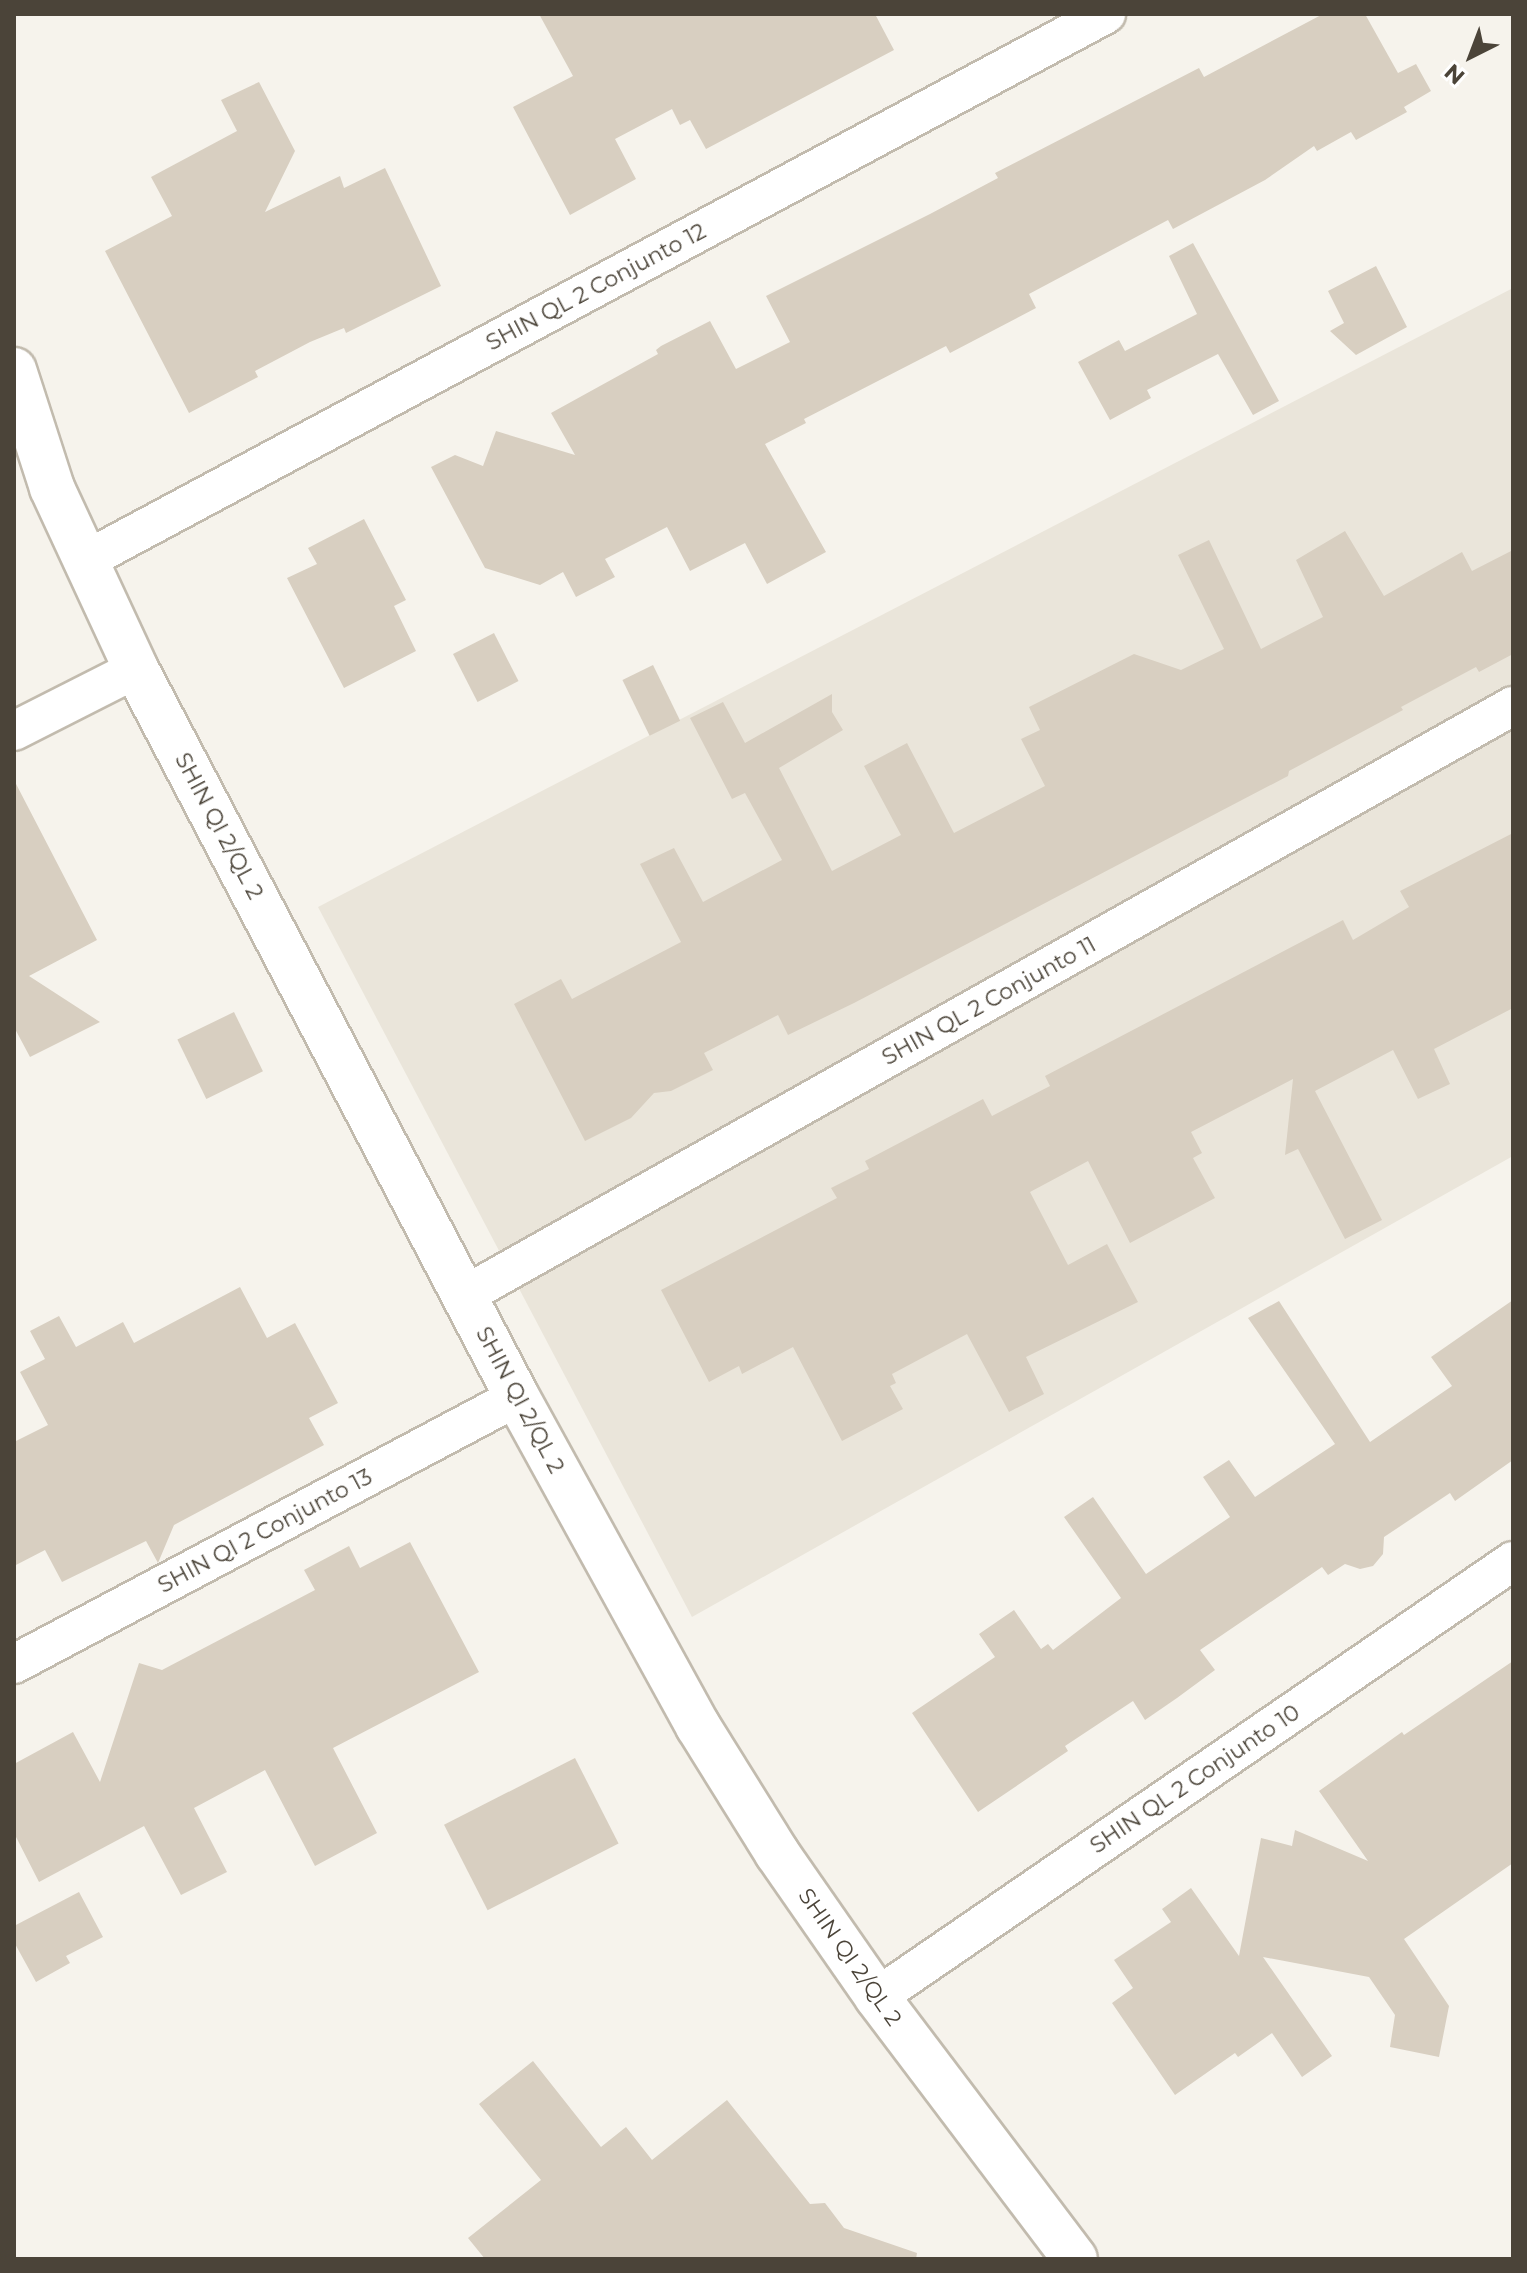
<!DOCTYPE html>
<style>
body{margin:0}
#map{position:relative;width:1527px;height:2273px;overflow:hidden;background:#f6f3ec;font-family:Montserrat,sans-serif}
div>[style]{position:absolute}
.residential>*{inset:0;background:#eae5da}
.building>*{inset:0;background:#d8cfc1;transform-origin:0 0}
.roads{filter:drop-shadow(2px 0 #c2bbae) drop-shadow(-2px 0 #c2bbae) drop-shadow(0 2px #c2bbae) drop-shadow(0 -2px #c2bbae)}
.minor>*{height:38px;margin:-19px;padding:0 19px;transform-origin:19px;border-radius:19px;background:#fff}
.tertiary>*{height:44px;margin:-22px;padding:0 22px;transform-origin:22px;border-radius:22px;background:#fff}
span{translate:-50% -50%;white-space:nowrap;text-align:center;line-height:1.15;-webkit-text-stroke:6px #fff;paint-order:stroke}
.street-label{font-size:22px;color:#4b4439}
.frame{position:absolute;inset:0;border:16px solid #4b4439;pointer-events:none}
.north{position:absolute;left:1431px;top:16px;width:80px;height:80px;-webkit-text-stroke:6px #fff;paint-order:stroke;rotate:222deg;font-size:22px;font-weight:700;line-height:32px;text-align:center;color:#4b4439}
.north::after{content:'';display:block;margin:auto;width:28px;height:36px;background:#4b4439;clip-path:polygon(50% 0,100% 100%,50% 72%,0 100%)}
</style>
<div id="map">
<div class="residential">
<i style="clip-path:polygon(1513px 288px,1513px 1156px,692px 1617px,318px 907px)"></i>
</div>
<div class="building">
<i style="clip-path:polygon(539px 14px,875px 14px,894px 50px,706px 149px,690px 120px,680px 125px,672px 109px,615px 139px,636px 179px,570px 215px,513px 107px,573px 76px)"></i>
<i style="clip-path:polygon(1323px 14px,1365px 14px,1398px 73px,1416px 64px,1431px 91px,1404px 107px,1407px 112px,1356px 140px,1351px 132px,1317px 151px,1314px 146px,1265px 180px,1173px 229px,1168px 220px,1029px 294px,1036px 308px,950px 353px,946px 346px,804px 419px,806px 423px,765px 444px,826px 552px,767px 584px,745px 543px,690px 571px,667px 527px,605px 559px,615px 577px,576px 597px,563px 572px,540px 585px,485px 568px,431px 467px,455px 455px,483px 466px,496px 431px,575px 455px,551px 413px,658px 354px,656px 350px,661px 346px,710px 321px,736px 369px,790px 342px,766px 296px,930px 214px,998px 178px,995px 173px,1199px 68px,1204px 77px)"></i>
<i style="clip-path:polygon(259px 82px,295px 151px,265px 212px,340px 176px,344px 188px,385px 168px,441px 286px,346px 333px,344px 328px,310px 342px,255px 371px,258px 377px,189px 413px,105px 251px,172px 216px,151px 177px,237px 131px,221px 100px)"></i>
<i style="clip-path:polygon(1193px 243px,1279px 401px,1253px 415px,1218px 354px,1147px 390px,1151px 398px,1110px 420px,1078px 362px,1119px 340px,1125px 351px,1197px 314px,1169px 256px)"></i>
<i style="clip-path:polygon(1376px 266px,1407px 327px,1356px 355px,1330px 331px,1344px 323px,1328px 291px)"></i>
<i style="clip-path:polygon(364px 519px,406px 600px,394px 606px,416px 651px,344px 688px,287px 578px,317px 564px,308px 548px)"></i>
<i style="clip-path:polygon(1345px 531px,1384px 596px,1462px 552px,1472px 571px,1513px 550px,1513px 654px,1479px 672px,1476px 667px,1401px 707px,1403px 710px,1289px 771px,1288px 776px,854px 1003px,788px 1035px,778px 1015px,704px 1053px,713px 1070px,671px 1091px,654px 1093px,631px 1118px,585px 1141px,514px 1004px,561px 979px,572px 999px,681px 942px,640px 864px,674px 848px,703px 902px,782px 860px,745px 793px,732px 799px,690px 718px,723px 702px,745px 743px,832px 694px,832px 712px,843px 730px,779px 768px,832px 871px,901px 835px,864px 766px,907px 743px,954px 833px,1045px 786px,1021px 739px,1040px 730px,1029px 707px,1134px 654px,1181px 670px,1224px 649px,1178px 555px,1209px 540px,1261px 649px,1323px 617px,1296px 560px)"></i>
<i style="left:494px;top:633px;width:54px;height:46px;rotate:63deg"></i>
<i style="left:653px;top:665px;width:62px;height:34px;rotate:64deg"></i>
<i style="clip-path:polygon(14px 780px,97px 940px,29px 976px,100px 1022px,30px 1057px,14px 1027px)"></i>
<i style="clip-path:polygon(1513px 833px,1513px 1008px,1434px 1049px,1450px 1084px,1418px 1099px,1393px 1050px,1315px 1091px,1382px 1220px,1345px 1239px,1298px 1149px,1285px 1155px,1293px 1079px,1191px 1132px,1202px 1153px,1193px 1158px,1215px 1198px,1130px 1243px,1088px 1161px,1030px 1192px,1068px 1265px,1107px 1244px,1138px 1302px,1026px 1357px,1044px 1394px,1009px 1412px,967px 1334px,892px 1374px,896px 1383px,890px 1386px,903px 1409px,842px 1441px,793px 1347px,742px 1374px,739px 1366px,709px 1382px,661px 1290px,837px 1198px,831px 1188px,869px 1169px,865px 1161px,983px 1099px,992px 1116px,1050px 1086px,1045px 1076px,1343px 920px,1353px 940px,1409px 907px,1400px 891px)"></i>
<i style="left:234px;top:1012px;width:66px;height:63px;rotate:64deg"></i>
<i style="clip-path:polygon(240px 1287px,267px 1338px,295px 1323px,338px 1403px,309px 1418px,324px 1445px,174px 1525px,158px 1563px,146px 1541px,62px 1582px,45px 1550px,14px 1566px,14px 1442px,48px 1425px,20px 1372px,45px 1359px,30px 1331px,59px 1316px,76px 1347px,123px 1322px,134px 1343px)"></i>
<i style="clip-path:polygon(1513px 1300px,1513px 1460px,1455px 1501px,1450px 1493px,1384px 1537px,1383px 1554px,1373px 1566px,1360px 1569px,1345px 1564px,1328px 1575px,1322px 1567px,1200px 1650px,1215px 1670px,1177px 1698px,1145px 1720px,1133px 1701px,1065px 1746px,1068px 1751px,978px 1812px,912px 1713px,995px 1657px,979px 1634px,1014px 1610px,1041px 1649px,1048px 1644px,1053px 1650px,1121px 1598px,1064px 1517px,1093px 1497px,1146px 1574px,1230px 1517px,1203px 1477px,1229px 1460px,1255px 1497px,1335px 1444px,1248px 1318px,1279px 1301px,1370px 1442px,1452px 1386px,1431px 1357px)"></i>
<i style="clip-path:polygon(410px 1542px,479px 1672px,333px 1748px,377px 1833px,315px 1866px,265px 1770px,194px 1808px,227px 1872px,181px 1895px,144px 1826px,39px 1882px,14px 1833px,14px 1764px,73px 1732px,100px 1782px,139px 1663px,162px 1670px,315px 1590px,304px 1570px,349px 1546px,360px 1568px)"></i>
<i style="clip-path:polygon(1513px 1661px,1513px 1863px,1404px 1939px,1449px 2006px,1439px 2057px,1390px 2047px,1395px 2015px,1369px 1977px,1263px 1957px,1332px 2056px,1302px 2077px,1272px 2033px,1238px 2057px,1235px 2053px,1175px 2095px,1112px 2003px,1133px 1988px,1114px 1960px,1171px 1922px,1162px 1909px,1191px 1888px,1239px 1956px,1261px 1838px,1292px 1846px,1295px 1830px,1368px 1861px,1319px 1791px,1402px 1732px,1404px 1735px)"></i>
<i style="left:575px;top:1758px;width:96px;height:147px;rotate:63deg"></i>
<i style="clip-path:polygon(79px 1892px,103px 1937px,66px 1956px,70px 1963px,36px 1982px,14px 1942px,14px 1926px)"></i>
<i style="clip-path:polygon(533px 2061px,601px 2147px,626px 2127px,652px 2160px,727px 2100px,810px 2204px,825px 2203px,844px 2228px,917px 2253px,916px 2259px,485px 2259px,468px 2238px,541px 2180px,479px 2104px)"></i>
</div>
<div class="roads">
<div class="minor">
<i style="left:86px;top:560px;width:1157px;rotate:-28.16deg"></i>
<i style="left:14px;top:731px;width:137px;rotate:-26.9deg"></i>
<i style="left:465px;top:1295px;width:1202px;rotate:-29.34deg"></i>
<i style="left:14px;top:1664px;width:569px;rotate:-27.96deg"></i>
<i style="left:877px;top:1997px;width:771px;rotate:-34.43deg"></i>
</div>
<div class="tertiary">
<i style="left:14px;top:370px;width:124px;rotate:72.1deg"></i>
<i style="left:52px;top:488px;width:200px;rotate:65.1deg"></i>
<i style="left:136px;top:669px;width:822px;rotate:62.37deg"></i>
<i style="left:517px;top:1397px;width:376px;rotate:61.2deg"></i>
<i style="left:698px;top:1726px;width:150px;rotate:58.1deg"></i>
<i style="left:777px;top:1853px;width:175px;rotate:55.2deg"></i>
<i style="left:877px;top:1997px;width:328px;rotate:52.9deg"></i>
</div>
</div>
<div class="street-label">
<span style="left:596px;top:287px;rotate:-28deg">SHIN QL 2 Conjunto 12</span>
<span style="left:219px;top:826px;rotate:62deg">SHIN QI 2/QL 2</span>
<span style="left:989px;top:1001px;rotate:-29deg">SHIN QL 2 Conjunto 11</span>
<span style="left:520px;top:1400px;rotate:62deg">SHIN QI 2/QL 2</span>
<span style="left:265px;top:1531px;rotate:-28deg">SHIN QI 2 Conjunto 13</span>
<span style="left:1195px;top:1779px;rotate:-34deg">SHIN QL 2 Conjunto 10</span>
<span style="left:850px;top:1957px;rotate:55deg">SHIN QI 2/QL 2</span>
</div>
<div class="frame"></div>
<div class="north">N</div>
</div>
